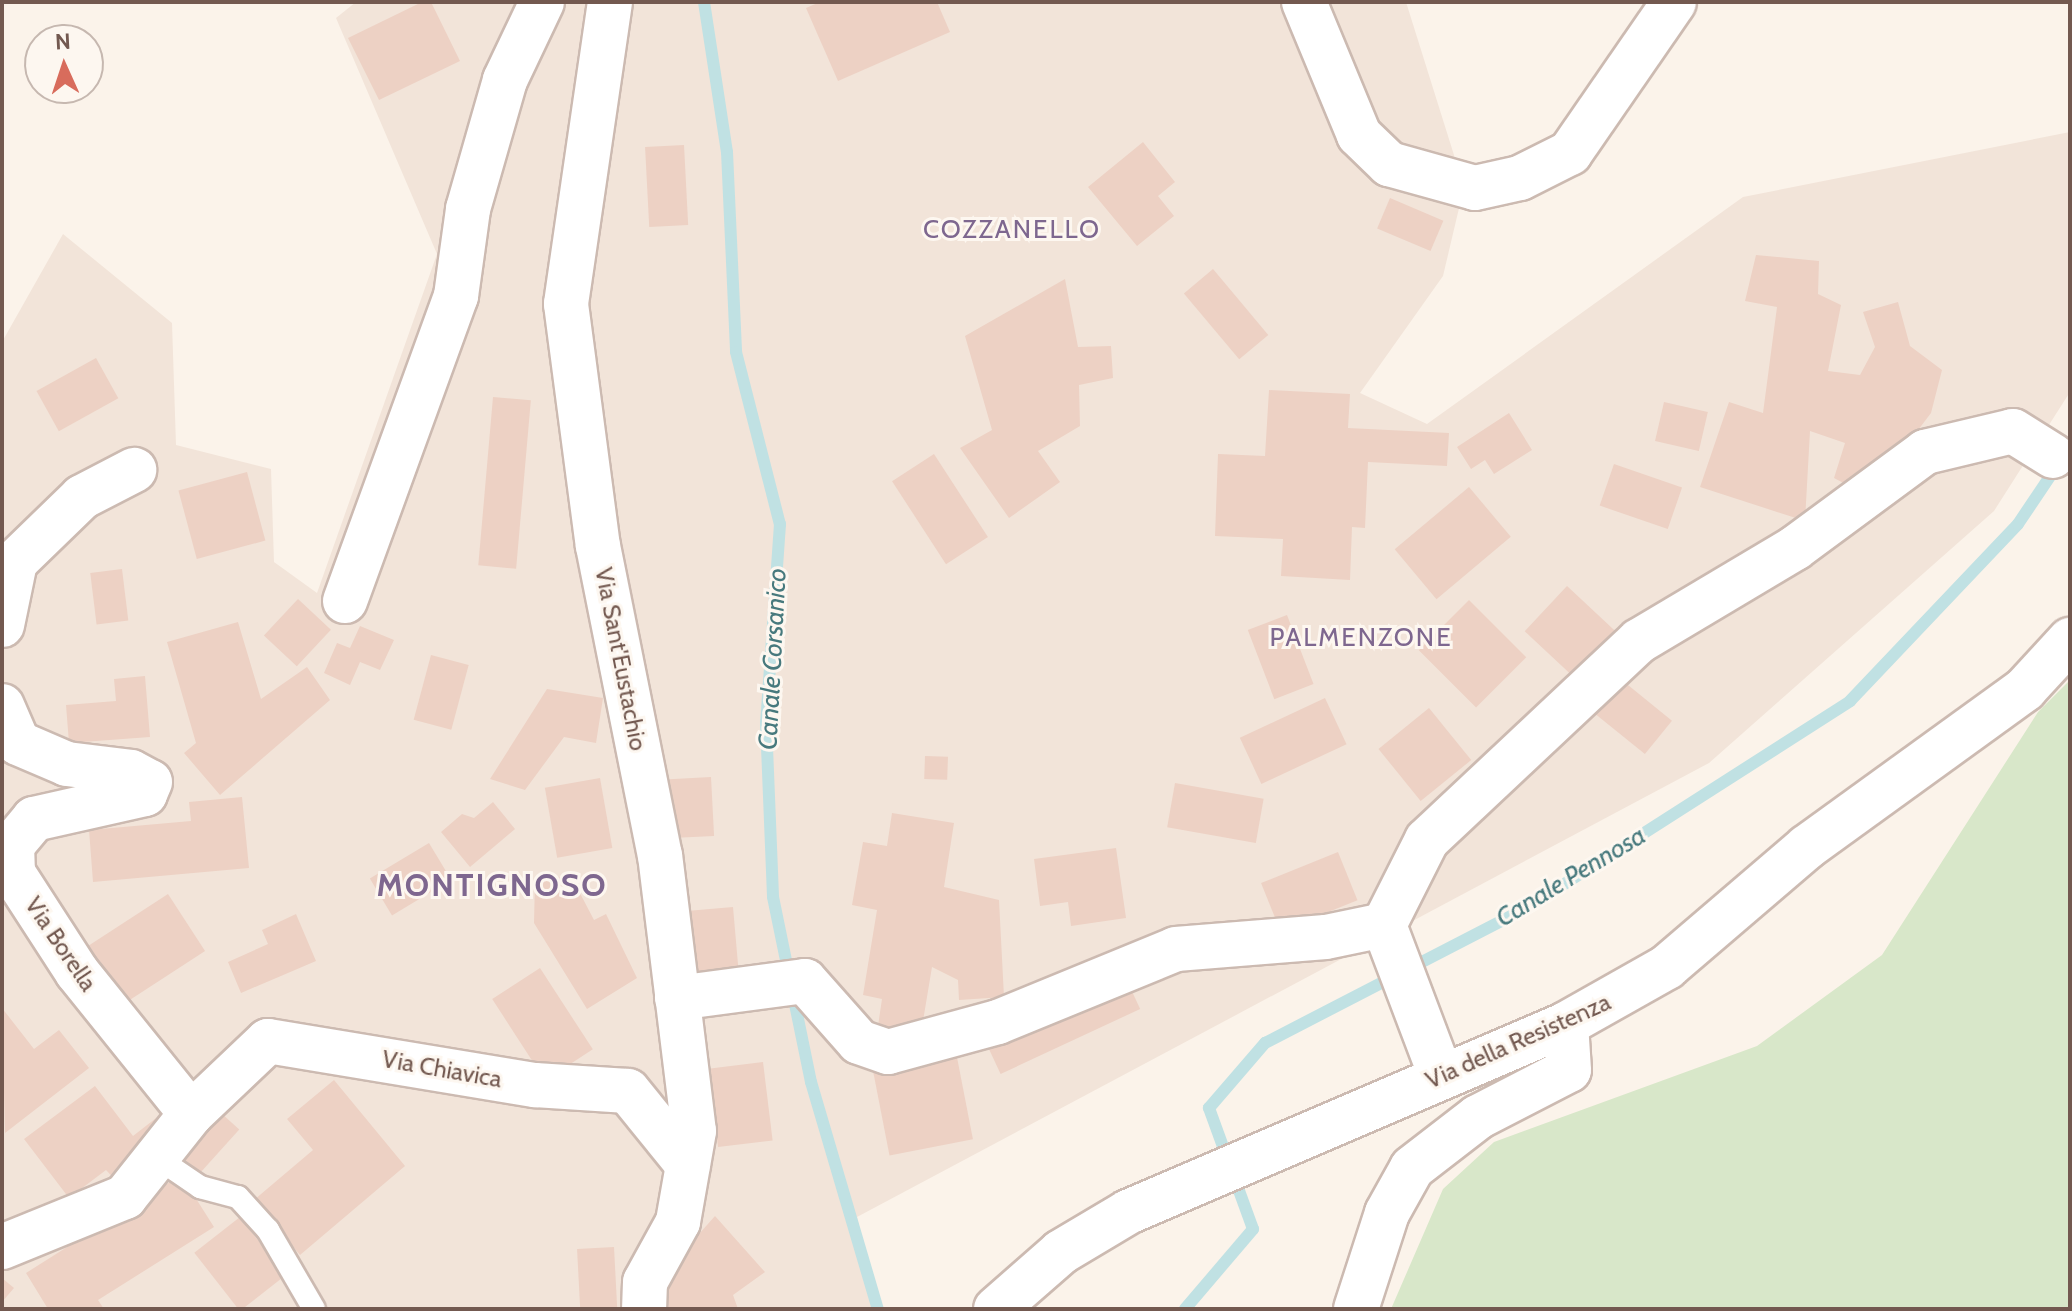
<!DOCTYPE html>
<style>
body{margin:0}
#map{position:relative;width:2072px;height:1311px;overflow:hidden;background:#fbf3ea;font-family:Cabin,sans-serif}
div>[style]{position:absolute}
.residential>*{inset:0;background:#f2e4d9}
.green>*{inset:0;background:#d8e7c9}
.stream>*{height:12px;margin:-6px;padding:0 6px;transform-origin:6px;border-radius:6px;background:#c0e1e3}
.building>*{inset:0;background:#edd1c4;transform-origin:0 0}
.roads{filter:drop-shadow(2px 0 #ccbab1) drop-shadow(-2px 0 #ccbab1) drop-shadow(0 2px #ccbab1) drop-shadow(0 -2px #ccbab1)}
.service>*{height:22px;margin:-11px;padding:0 11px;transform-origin:11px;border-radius:11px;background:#fff}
.minor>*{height:44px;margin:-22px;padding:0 22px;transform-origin:22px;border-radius:22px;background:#fff}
.tertiary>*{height:44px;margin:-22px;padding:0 22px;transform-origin:22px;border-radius:22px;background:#fff}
span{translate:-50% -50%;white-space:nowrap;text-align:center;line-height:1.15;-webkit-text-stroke:6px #fdf7f0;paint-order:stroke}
.street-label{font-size:24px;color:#735950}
.neighbourhood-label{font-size:26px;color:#7e678f;letter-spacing:2px}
.water-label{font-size:26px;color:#47797d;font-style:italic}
.district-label{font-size:32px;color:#7e678f;font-weight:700;letter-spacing:2px}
.frame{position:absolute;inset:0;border:4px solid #735950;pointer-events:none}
.north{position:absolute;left:24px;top:24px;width:80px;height:80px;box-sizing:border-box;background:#fdf7f0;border:2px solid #c6b8b0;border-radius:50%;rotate:357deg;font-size:22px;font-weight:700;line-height:32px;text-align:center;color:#735950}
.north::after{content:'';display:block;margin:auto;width:28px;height:36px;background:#d86c5c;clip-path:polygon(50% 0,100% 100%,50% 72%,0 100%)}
</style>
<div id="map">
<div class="residential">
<i style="clip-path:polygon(356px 2px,1406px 2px,1464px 187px,1443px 276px,1360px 393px,1427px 424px,1743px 197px,2070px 132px,2070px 392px,1994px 511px,1709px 763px,857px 1217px,878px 1309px,2px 1309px,2px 342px,63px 234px,172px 323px,176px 445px,271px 469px,274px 562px,317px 593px,437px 254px,336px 18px)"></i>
</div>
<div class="green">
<i style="clip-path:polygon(2070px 680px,2070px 1309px,1391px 1309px,1443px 1189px,1494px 1142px,1757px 1046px,1882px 955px,2038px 712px)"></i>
</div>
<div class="stream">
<i style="left:704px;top:2px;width:152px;rotate:81.3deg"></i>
<i style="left:727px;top:152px;width:200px;rotate:87.4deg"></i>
<i style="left:736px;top:352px;width:178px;rotate:75.7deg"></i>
<i style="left:780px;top:524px;width:198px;rotate:94deg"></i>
<i style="left:766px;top:722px;width:175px;rotate:87.7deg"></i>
<i style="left:773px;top:897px;width:189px;rotate:78.4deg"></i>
<i style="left:811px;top:1082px;width:237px;rotate:73.6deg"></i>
<i style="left:1185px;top:1309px;width:105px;rotate:-49.6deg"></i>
<i style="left:1253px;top:1229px;width:129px;rotate:-110deg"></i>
<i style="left:1209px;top:1108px;width:86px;rotate:-49.3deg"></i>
<i style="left:1265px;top:1043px;width:298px;rotate:-27.3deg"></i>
<i style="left:1530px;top:906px;width:380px;rotate:-32.6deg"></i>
<i style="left:1850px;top:701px;width:244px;rotate:-46.5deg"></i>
<i style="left:2018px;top:524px;width:70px;rotate:-56.1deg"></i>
</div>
<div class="building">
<i style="clip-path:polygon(422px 2px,431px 2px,460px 61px,379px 100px,348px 38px)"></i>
<i style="clip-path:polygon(820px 2px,937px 2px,950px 32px,838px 81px,806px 8px)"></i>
<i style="clip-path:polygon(1143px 142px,1175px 182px,1158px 196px,1174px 216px,1137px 246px,1088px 187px)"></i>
<i style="left:684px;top:145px;width:80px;height:39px;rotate:87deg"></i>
<i style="left:1390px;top:198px;width:58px;height:33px;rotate:23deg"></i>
<i style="clip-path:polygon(1756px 255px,1819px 261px,1818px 294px,1841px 305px,1828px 371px,1860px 375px,1875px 347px,1863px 312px,1898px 302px,1910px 346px,1942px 370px,1931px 413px,1868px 496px,1834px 478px,1845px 443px,1810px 431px,1805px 521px,1700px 487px,1729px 402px,1763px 413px,1777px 307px,1745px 301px)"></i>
<i style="left:1213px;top:269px;width:86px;height:38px;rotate:50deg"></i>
<i style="clip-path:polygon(1065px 279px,1078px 347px,1111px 346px,1113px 378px,1079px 385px,1080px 426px,1038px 451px,1060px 482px,1009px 518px,960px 448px,992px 430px,965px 336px)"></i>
<i style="left:96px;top:358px;width:46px;height:68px;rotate:61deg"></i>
<i style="clip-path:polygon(1269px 390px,1350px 394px,1348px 428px,1449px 433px,1447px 466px,1368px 462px,1365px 528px,1352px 527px,1350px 580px,1281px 576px,1283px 539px,1215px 536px,1218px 454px,1265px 456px)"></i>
<i style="left:493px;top:397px;width:38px;height:169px;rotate:5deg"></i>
<i style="left:1664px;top:402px;width:45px;height:40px;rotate:13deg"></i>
<i style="clip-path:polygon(1509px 413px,1532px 450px,1494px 474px,1485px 460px,1471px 469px,1457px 447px)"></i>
<i style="left:934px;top:454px;width:99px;height:50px;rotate:57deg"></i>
<i style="left:1614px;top:464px;width:72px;height:44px;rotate:19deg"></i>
<i style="left:247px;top:472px;width:71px;height:71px;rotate:75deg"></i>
<i style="left:1469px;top:487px;width:65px;height:97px;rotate:50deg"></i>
<i style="left:122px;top:569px;width:52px;height:32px;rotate:83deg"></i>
<i style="left:1567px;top:586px;width:71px;height:62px;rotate:43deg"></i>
<i style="left:298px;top:599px;width:45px;height:50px;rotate:43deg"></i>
<i style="left:1469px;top:600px;width:81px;height:71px;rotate:45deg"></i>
<i style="left:1287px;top:615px;width:74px;height:42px;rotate:69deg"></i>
<i style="clip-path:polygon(238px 622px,261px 699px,307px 667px,330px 700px,220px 795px,184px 753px,196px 743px,167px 642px)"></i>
<i style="clip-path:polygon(360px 626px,394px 640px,380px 670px,360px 662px,350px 685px,324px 673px,337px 643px,350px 648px)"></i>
<i style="left:431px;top:655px;width:39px;height:67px;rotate:15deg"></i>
<i style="clip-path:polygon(145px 676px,150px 737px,69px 743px,66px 705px,116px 701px,114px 679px)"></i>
<i style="left:1623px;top:681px;width:63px;height:43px;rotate:39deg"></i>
<i style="clip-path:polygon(547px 689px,603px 698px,596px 743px,564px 737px,525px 790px,490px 779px)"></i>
<i style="left:1325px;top:698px;width:51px;height:94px;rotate:65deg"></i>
<i style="left:1429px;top:708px;width:67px;height:65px;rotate:51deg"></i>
<i style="left:925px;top:756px;width:23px;height:23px;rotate:2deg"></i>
<i style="left:711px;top:777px;width:59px;height:42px;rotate:87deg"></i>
<i style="left:600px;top:778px;width:71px;height:56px;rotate:80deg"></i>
<i style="left:1175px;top:783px;width:90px;height:45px;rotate:10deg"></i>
<i style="clip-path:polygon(242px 797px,249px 868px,93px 882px,89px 830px,191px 821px,189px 802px)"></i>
<i style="clip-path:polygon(493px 802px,515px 829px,470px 867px,441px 832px,462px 814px,474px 818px)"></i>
<i style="clip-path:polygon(892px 813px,954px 823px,944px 887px,999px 900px,1004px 997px,959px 1000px,958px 980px,932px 967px,922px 1027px,878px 1026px,882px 999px,863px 995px,877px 910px,852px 905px,863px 842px,887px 846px)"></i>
<i style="left:429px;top:843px;width:43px;height:69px;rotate:59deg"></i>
<i style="clip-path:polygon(1116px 848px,1126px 918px,1071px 926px,1068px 902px,1040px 906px,1034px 859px)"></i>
<i style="left:1338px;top:852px;width:52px;height:83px;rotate:68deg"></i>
<i style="clip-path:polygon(571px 876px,594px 920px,606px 914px,637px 978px,587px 1009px,534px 923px,535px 880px)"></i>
<i style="left:168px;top:894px;width:68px;height:99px;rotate:57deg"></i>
<i style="left:733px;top:907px;width:77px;height:55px;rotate:85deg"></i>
<i style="clip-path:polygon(296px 914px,316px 961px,241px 993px,228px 962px,268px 944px,262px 930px)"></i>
<i style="left:540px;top:968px;width:97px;height:57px;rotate:57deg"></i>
<i style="left:1122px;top:970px;width:43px;height:154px;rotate:65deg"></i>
<i style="clip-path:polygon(2px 1008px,34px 1049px,59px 1030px,89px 1068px,5px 1133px)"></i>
<i style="left:955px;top:1047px;width:94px;height:85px;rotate:79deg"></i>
<i style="left:763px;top:1062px;width:79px;height:55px;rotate:83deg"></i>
<i style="clip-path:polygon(334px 1080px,405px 1166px,300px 1255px,254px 1200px,313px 1150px,287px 1119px)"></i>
<i style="clip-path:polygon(95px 1086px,133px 1136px,160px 1115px,174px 1135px,121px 1186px,106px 1170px,69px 1198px,24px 1139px)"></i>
<i style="left:211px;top:1104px;width:38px;height:63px;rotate:42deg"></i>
<i style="clip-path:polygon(181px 1175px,214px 1227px,98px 1300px,104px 1309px,48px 1309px,26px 1273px)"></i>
<i style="clip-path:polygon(715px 1216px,765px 1272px,733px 1295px,738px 1309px,654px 1309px,652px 1287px)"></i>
<i style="left:240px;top:1217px;width:74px;height:58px;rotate:52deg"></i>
<i style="left:614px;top:1247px;width:62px;height:37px;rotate:87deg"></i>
<i style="clip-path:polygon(2px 1278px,14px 1288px,2px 1302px)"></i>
</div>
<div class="roads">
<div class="service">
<i style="left:159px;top:1159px;width:50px;rotate:34.3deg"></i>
<i style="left:200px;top:1187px;width:39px;rotate:15deg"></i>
<i style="left:238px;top:1197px;width:45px;rotate:47.7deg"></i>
<i style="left:268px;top:1230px;width:91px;rotate:59.8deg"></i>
</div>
<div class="minor">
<i style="left:610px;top:2px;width:305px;rotate:98.3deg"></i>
<i style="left:566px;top:304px;width:244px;rotate:82.5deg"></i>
<i style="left:598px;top:546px;width:315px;rotate:78.7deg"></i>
<i style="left:660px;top:855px;width:278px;rotate:83deg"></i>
<i style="left:694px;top:1131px;width:92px;rotate:100deg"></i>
<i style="left:678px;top:1222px;width:68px;rotate:118.8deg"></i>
<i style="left:645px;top:1282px;width:27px;rotate:92deg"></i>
<i style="left:345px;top:601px;width:325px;rotate:-70deg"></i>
<i style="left:456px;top:296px;width:88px;rotate:-82.1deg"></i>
<i style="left:468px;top:209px;width:134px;rotate:-74deg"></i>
<i style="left:505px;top:80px;width:86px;rotate:-64.6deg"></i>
<i style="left:2px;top:625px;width:64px;rotate:-78.3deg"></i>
<i style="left:15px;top:562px;width:93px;rotate:-44.1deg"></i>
<i style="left:82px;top:497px;width:59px;rotate:-27.4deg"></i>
<i style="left:2px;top:706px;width:40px;rotate:66.6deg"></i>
<i style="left:18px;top:743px;width:53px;rotate:23.2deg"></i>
<i style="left:67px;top:764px;width:64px;rotate:7.1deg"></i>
<i style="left:131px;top:772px;width:21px;rotate:28deg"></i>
<i style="left:150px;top:782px;width:13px;rotate:113deg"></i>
<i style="left:145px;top:794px;width:114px;rotate:167.3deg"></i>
<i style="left:34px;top:819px;width:34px;rotate:130deg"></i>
<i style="left:12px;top:845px;width:28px;rotate:88deg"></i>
<i style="left:13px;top:873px;width:118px;rotate:57.1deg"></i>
<i style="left:77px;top:972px;width:182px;rotate:51.2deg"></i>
<i style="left:677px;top:998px;width:129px;rotate:-7.6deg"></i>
<i style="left:805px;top:981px;width:81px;rotate:48.5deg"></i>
<i style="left:859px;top:1042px;width:31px;rotate:19deg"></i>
<i style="left:888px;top:1052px;width:114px;rotate:-15.3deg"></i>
<i style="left:998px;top:1022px;width:192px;rotate:-22.3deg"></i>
<i style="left:1176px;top:949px;width:150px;rotate:-4.6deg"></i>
<i style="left:1326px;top:937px;width:59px;rotate:-11.7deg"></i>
<i style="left:1441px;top:1076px;width:161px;rotate:-110.7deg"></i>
<i style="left:1384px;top:925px;width:95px;rotate:-63.2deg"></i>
<i style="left:1427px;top:840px;width:291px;rotate:-43.2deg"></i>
<i style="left:1639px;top:641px;width:182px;rotate:-30.8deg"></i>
<i style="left:1795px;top:548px;width:162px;rotate:-36.4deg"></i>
<i style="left:1925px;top:452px;width:90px;rotate:-13.4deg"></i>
<i style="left:2013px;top:431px;width:47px;rotate:32deg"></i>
<i style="left:2px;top:1247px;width:133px;rotate:-22.1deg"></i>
<i style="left:125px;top:1197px;width:106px;rotate:-51.5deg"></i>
<i style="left:191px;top:1114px;width:106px;rotate:-43.5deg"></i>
<i style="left:268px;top:1041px;width:271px;rotate:9.4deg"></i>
<i style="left:535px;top:1085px;width:93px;rotate:3.7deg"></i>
<i style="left:628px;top:1091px;width:95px;rotate:51deg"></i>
<i style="left:1356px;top:1309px;width:101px;rotate:-72.1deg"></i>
<i style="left:1387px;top:1213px;width:51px;rotate:-60.9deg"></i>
<i style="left:1412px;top:1168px;width:83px;rotate:-37.7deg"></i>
<i style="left:1478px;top:1117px;width:102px;rotate:-27.3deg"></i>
<i style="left:1569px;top:1070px;width:46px;rotate:-93.7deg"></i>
</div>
<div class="tertiary">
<i style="left:1304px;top:2px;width:144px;rotate:67.5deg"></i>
<i style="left:1359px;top:135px;width:42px;rotate:44deg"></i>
<i style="left:1389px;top:164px;width:89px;rotate:15.6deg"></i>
<i style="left:1475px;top:188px;width:46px;rotate:-12.5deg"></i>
<i style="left:1520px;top:178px;width:56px;rotate:-26.6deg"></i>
<i style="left:1570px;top:153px;width:183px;rotate:-55.4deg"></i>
<i style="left:996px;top:1309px;width:86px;rotate:-41.2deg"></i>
<i style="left:1061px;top:1252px;width:78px;rotate:-30.8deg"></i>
<i style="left:1128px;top:1212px;width:477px;rotate:-23.2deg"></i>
<i style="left:1566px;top:1024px;width:116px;rotate:-29.4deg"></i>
<i style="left:1667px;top:967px;width:184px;rotate:-40.6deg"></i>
<i style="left:1807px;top:847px;width:269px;rotate:-35.9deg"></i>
<i style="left:2025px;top:689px;width:67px;rotate:-47.4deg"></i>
</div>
</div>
<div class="street-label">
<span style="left:621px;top:659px;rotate:79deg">Via Sant'Eustachio</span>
<span style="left:61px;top:944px;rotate:56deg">Via Borella</span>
<span style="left:1518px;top:1041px;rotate:-24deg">Via della Resistenza</span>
<span style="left:442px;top:1069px;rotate:10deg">Via Chiavica</span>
</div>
<div class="neighbourhood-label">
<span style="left:1012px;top:230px">COZZANELLO</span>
<span style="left:1361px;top:638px">PALMENZONE</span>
</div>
<div class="water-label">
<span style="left:773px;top:659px;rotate:-87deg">Canale Corsanico</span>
<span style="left:1571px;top:877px;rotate:-31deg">Canale Pennosa</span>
</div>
<div class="district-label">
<span style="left:492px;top:885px">MONTIGNOSO</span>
</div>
<div class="frame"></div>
<div class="north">N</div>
</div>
